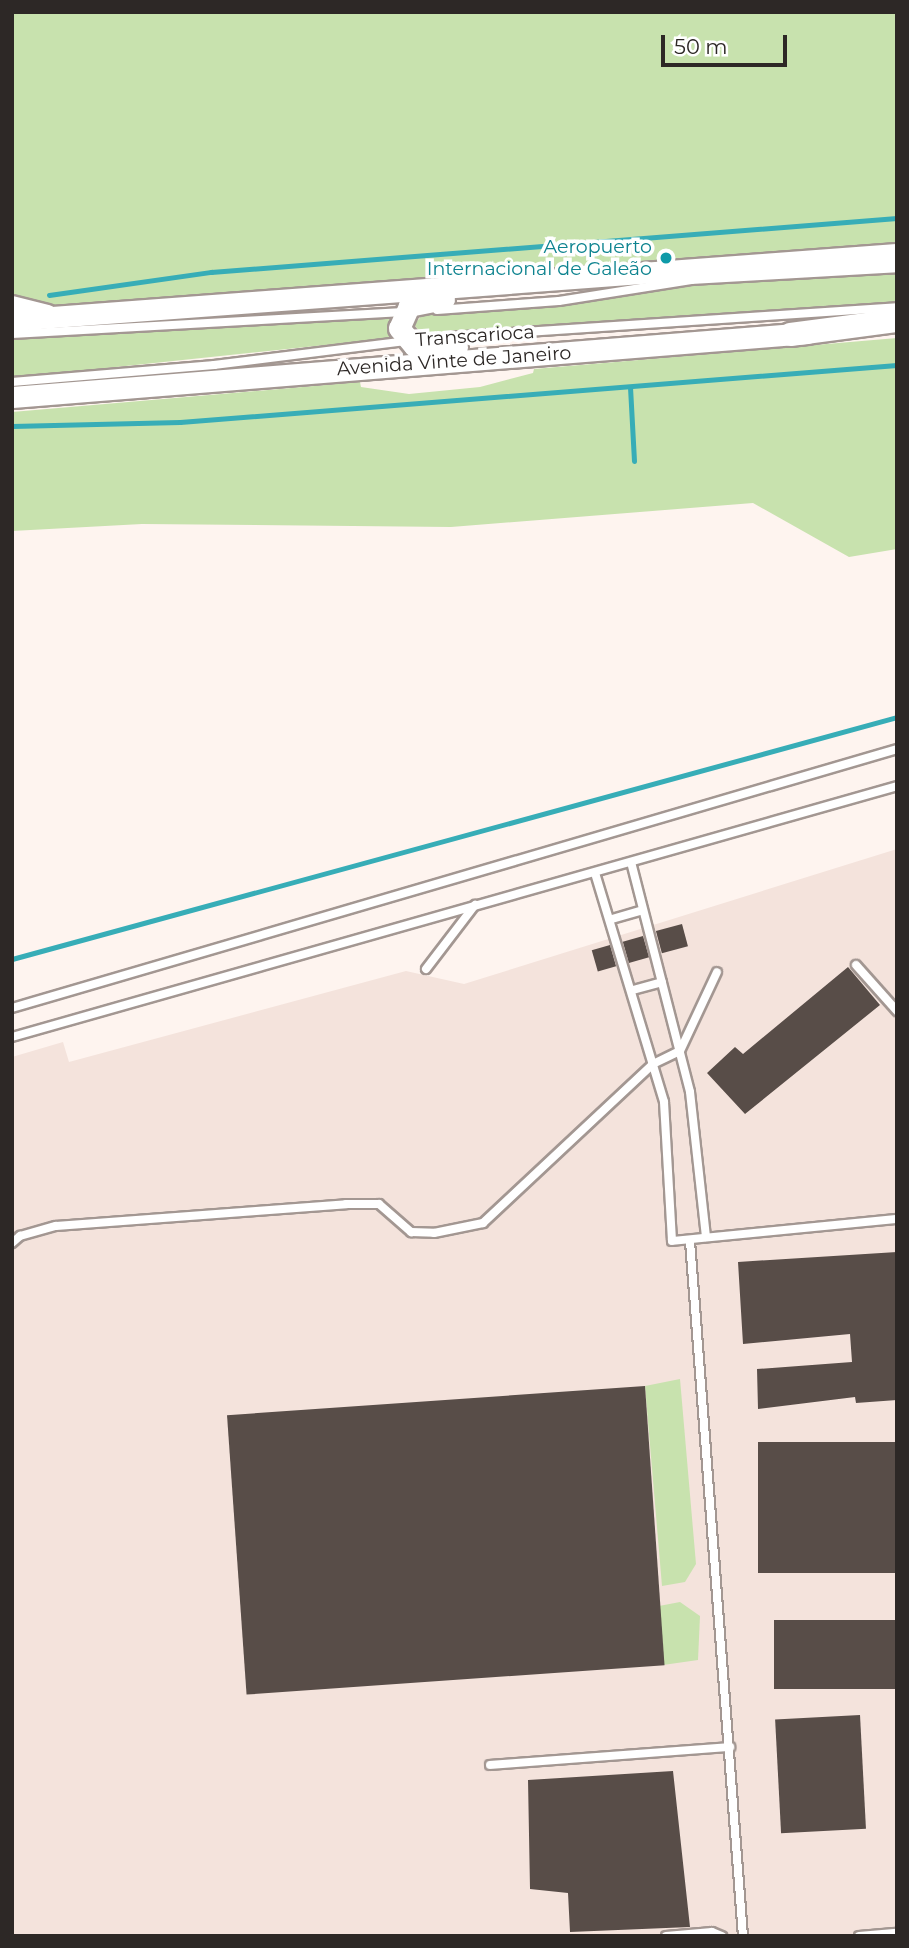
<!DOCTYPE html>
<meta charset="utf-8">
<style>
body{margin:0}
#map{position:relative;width:909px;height:1948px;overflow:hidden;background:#fef4ef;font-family:Montserrat,sans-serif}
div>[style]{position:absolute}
.built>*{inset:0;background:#f4e3dc}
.green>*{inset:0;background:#c8e2ae}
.stream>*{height:5px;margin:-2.5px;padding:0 2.5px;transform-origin:2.5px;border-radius:2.5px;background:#37adb7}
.building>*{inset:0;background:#584d48;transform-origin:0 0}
.roads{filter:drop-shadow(2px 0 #a39792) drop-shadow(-2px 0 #a39792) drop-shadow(0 2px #a39792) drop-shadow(0 -2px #a39792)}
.service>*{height:8px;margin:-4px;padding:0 4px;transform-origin:4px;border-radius:4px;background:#fff}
.minor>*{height:16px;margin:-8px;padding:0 8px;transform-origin:8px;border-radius:8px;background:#fff}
.tertiary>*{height:21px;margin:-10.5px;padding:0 10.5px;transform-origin:10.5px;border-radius:10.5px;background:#fff}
.secondary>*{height:23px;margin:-11.5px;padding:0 11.5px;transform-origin:11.5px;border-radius:11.5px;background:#fff}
.dots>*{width:19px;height:19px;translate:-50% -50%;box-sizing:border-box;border:4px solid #fff;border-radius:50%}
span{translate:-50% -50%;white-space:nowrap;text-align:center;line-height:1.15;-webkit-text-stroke:7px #fff;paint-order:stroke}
.culture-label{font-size:19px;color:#0d838f}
.right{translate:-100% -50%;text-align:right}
.street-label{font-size:19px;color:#2d2826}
.frame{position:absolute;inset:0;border:14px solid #2d2826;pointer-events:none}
.scale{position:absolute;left:661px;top:35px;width:126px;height:32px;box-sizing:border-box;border:4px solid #2d2826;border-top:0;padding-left:9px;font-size:21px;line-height:24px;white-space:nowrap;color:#2d2826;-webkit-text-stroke:5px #fff;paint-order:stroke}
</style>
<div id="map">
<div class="built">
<i style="clip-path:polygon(897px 849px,897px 1936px,12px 1936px,12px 1057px,63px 1042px,69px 1062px,406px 971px,464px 984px)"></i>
</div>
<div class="green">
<i style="clip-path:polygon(12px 12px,897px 12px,897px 243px,12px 313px)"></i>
<i style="clip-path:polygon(897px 271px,897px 302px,423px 335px,414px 325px,422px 315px,563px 305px,693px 286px)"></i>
<i style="clip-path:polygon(390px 317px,392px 338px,12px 378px,12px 339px)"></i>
<i style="clip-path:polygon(897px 338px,897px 549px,849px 557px,753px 503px,451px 527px,142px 524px,12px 531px,12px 412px,360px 382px,361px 387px,409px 394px,480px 387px,533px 373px,534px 369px)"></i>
<i style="clip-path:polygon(680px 1379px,696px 1564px,685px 1582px,662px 1586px,645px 1386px)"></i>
<i style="clip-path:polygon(680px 1602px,700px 1616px,698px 1660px,663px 1665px,659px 1606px)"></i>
</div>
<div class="stream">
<i style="left:49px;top:295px;width:164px;rotate:-8.1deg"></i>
<i style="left:211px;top:272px;width:688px;rotate:-4.5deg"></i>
<i style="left:630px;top:387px;width:74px;rotate:86.9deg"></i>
<i style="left:12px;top:426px;width:168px;rotate:-1.4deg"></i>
<i style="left:180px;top:422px;width:719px;rotate:-4.55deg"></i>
<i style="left:12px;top:959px;width:917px;rotate:-15.29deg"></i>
</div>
<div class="building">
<i style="left:682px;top:924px;width:23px;height:27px;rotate:75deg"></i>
<i style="left:643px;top:936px;width:22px;height:21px;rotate:74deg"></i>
<i style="left:610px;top:945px;width:22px;height:19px;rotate:74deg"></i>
<i style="clip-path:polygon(848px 967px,880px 1005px,745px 1114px,707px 1073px,735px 1047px,743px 1054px)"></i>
<i style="clip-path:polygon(897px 1252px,897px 1400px,856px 1403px,855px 1397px,758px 1409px,757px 1369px,852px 1362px,850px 1334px,743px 1344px,738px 1262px)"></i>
<i style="left:645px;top:1386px;width:280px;height:419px;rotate:86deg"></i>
<i style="left:897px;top:1442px;width:131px;height:139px;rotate:90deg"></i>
<i style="left:897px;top:1620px;width:69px;height:123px;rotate:90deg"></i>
<i style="left:860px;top:1715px;width:114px;height:85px;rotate:87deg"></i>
<i style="clip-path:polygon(673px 1771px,690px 1927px,570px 1932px,568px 1893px,530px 1889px,528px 1780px)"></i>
</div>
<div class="roads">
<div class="service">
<i style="left:437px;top:310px;width:122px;rotate:-4.2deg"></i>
<i style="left:559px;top:301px;width:134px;rotate:-9deg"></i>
<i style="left:691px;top:280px;width:206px;rotate:-3.3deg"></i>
<i style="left:12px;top:334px;width:392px;rotate:-3.2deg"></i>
<i style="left:450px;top:337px;width:448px;rotate:-3.8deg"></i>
<i style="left:12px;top:382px;width:203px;rotate:-4.8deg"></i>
<i style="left:214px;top:365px;width:193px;rotate:-7.1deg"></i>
<i style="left:631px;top:862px;width:237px;rotate:75.6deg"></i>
<i style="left:690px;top:1092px;width:146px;rotate:83.7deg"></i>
<i style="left:595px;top:873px;width:239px;rotate:73.2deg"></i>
<i style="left:664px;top:1102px;width:139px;rotate:86.7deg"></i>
<i style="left:672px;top:1241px;width:226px;rotate:-5.6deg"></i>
<i style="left:612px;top:919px;width:32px;rotate:-16deg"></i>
<i style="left:856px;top:965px;width:62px;rotate:48.3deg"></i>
<i style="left:426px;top:969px;width:81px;rotate:-52.6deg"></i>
<i style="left:633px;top:990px;width:30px;rotate:-15deg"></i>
<i style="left:12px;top:1008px;width:922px;rotate:-16.31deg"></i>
<i style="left:12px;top:1037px;width:920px;rotate:-15.83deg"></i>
<i style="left:690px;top:1241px;width:697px;rotate:85.64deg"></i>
<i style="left:12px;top:1243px;width:11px;rotate:-41deg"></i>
<i style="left:20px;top:1236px;width:37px;rotate:-16deg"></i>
<i style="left:56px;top:1226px;width:291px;rotate:-4.3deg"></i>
<i style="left:346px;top:1204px;width:33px"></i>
<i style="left:379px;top:1204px;width:43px;rotate:41.2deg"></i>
<i style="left:411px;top:1232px;width:23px;rotate:2deg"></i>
<i style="left:434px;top:1233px;width:50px;rotate:-11.5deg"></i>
<i style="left:483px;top:1223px;width:233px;rotate:-43.1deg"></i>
<i style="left:653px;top:1064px;width:30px;rotate:-26deg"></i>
<i style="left:680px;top:1051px;width:87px;rotate:-64.9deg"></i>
<i style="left:490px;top:1765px;width:241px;rotate:-4.3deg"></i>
<i style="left:666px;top:1936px;width:46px;rotate:-5deg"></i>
<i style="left:712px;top:1932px;width:11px;rotate:22deg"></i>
<i style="left:859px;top:1936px;width:38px;rotate:-5deg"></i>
</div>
<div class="minor">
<i style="left:12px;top:304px;width:37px;rotate:14deg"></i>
</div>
<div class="tertiary">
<i style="left:444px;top:299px;width:36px;rotate:169deg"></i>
<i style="left:409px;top:306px;width:24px;rotate:114deg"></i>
<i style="left:399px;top:328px;width:23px;rotate:50deg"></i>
<i style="left:414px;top:346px;width:43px;rotate:1.3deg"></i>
<i style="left:12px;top:320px;width:887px;rotate:-4.27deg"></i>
<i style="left:12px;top:397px;width:798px;rotate:-4.6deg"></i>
</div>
<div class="secondary">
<i style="left:790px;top:334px;width:108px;rotate:-7.5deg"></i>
</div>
</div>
<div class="dots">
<i style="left:666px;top:258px;background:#0f9aa8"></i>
</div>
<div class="culture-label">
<span class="right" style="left:652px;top:258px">Aeropuerto<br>Internacional de Galeão</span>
</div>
<div class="street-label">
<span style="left:475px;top:336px;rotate:-4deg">Transcarioca</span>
<span style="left:454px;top:361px;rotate:-4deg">Avenida Vinte de Janeiro</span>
</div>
<div class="frame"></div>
<div class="scale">50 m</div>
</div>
